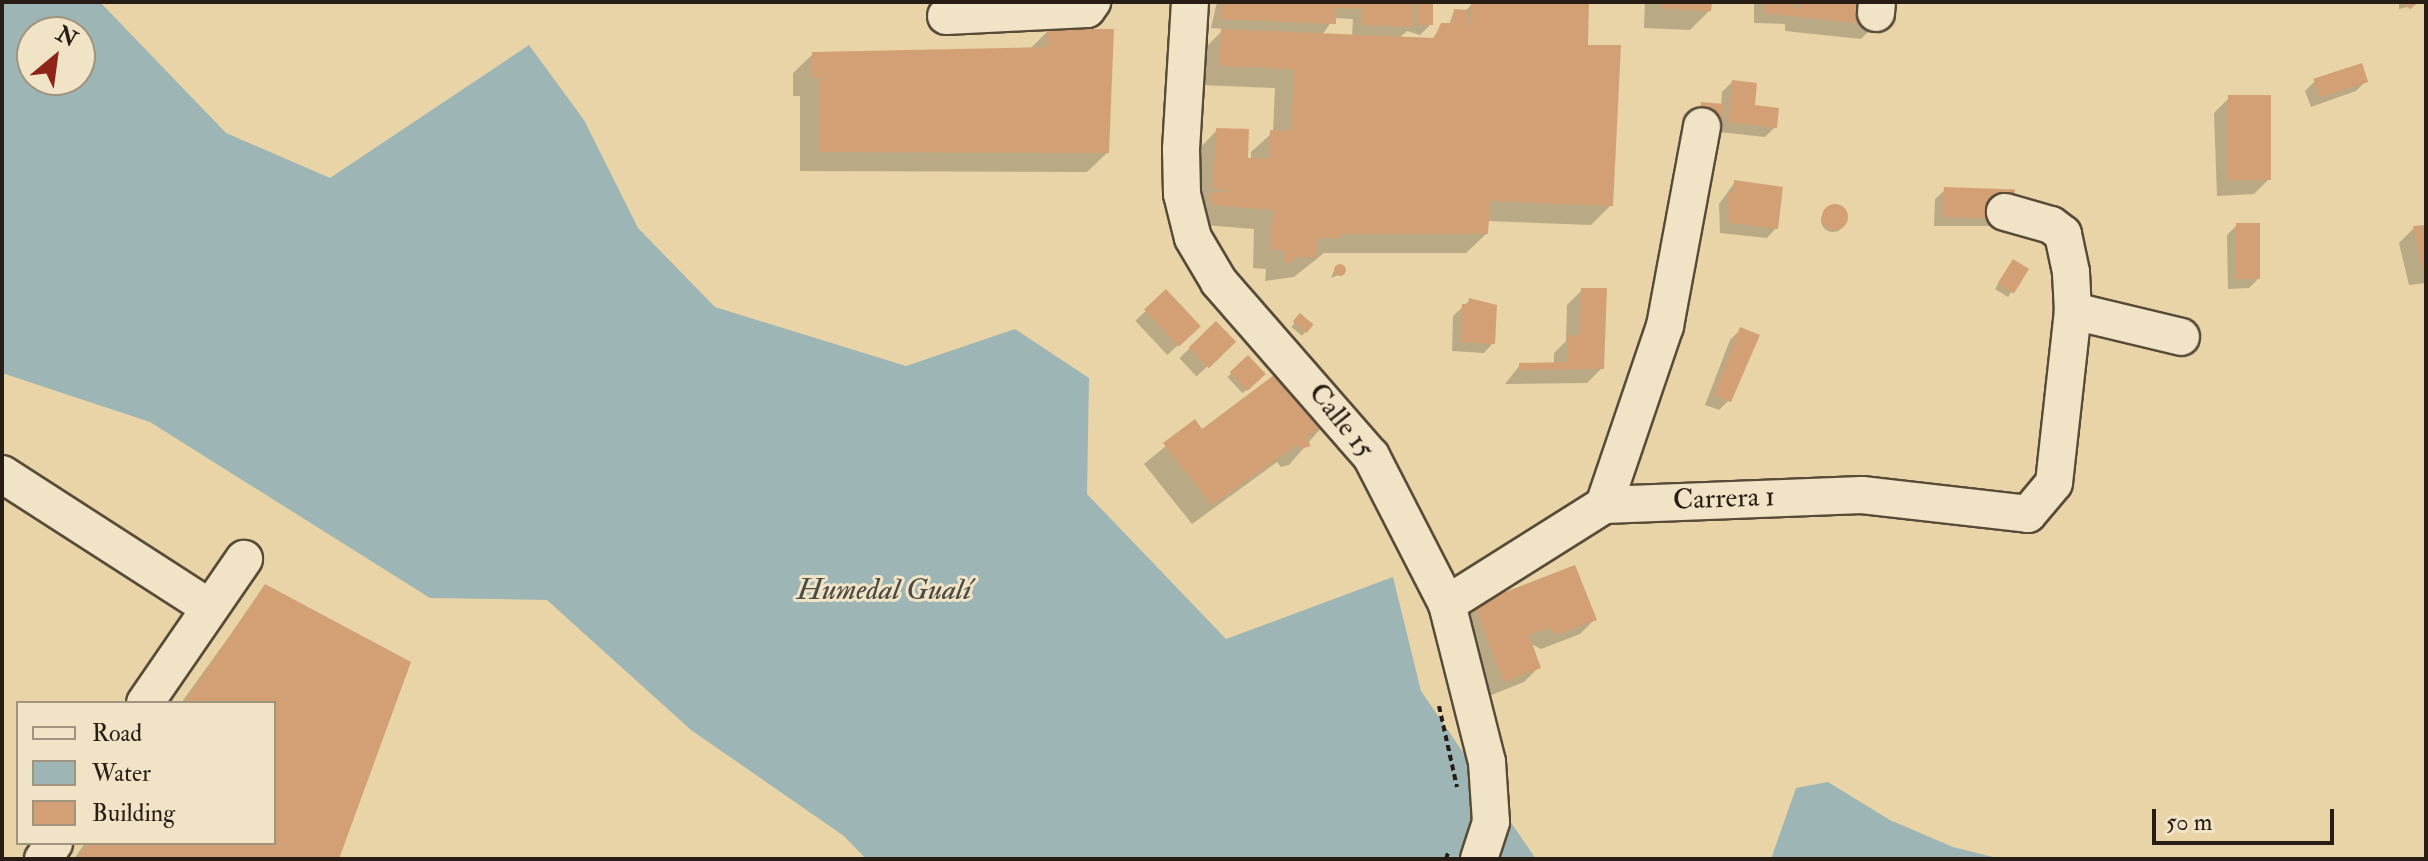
<!DOCTYPE html>
<meta charset="utf-8">
<style>
body{margin:0}
#map{position:relative;width:2428px;height:861px;overflow:hidden;background:#e8d4a7;font-family:"IM FELL Double Pica",serif}
div>[style]{position:absolute}
.water>*{inset:0;background:#9db5b4}
.shadow>*{inset:0;background:#0003;transform-origin:0 0}
.round{border-radius:50%}
.building>*{inset:0;background:#d3a076;transform-origin:0 0}
.path>*{height:4px;margin-top:-2px;transform-origin:0;background:repeating-linear-gradient(90deg,#281d14 0 6px,transparent 0 10px)}
.roads{filter:drop-shadow(2px 0 #584b39) drop-shadow(-2px 0 #584b39) drop-shadow(0 2px #584b39) drop-shadow(0 -2px #584b39)}
.minor>*{height:36px;margin:-18px;padding:0 18px;transform-origin:18px;border-radius:18px;background:#f0e3c6}
span{translate:-50% -50%;white-space:nowrap;text-align:center;line-height:1.15;-webkit-text-stroke:6px #f0e3c6;paint-order:stroke}
.street-label{font-size:28px;color:#281d14}
.water-label{font-size:30px;color:#4b4b44;font-style:italic}
.frame{position:absolute;inset:0;border:4px solid #281d14;pointer-events:none}
.legend{position:absolute;left:16px;top:701px;width:260px;height:144px;box-sizing:border-box;background:#f0e3c6;border:2px solid #a0947f;margin:0;padding:10px 14px;list-style:none;font-size:24px;color:#281d14}
.legend li{display:flex;align-items:center;gap:16px;height:40px}
.legend b{width:40px;border:2px solid #a0947f}
.north{position:absolute;left:16px;top:16px;width:80px;height:80px;box-sizing:border-box;background:#f0e3c6;border:2px solid #a0947f;border-radius:50%;rotate:29deg;font-size:22px;font-weight:700;line-height:32px;text-align:center;color:#281d14}
.north::after{content:'';display:block;margin:auto;width:28px;height:36px;background:#8f2418;clip-path:polygon(50% 0,100% 100%,50% 72%,0 100%)}
.scale{position:absolute;left:2152px;top:809px;width:182px;height:36px;box-sizing:border-box;border:4px solid #281d14;border-top:0;padding-left:10px;font-size:24px;line-height:28px;white-space:nowrap;color:#281d14;-webkit-text-stroke:6px #f0e3c6;paint-order:stroke}
</style>
<div id="map">
<div class="water">
<i style="clip-path:polygon(evenodd,2px 2px,100px 2px,226px 133px,330px 178px,529px 45px,584px 120px,638px 228px,715px 307px,906px 366px,1015px 329px,1089px 378px,1087px 494px,1226px 639px,1393px 577px,1421px 691px,1536px 859px,866px 859px,844px 836px,691px 730px,547px 600px,430px 598px,150px 422px,2px 373px,2px 2px,32px 32px,80px 32px,80px 80px,32px 80px,32px 32px)"></i>
<i style="clip-path:polygon(1828px 782px,1890px 820px,1953px 847px,2001px 859px,1771px 859px,1796px 788px)"></i>
</div>
<div class="shadow">
<i style="clip-path:polygon(evenodd,1217px 2px,1431px 2px,1430px 25px,1420px 35px,1407px 31px,1399px 38px,1432px 40px,1442px 25px,1449px 25px,1454px 11px,1465px 11px,1472px 4px,1587px 2px,1586px 47px,1611px 205px,1591px 225px,1487px 221px,1486px 234px,1466px 253px,1324px 253px,1294px 277px,1265px 281px,1266px 269px,1253px 268px,1254px 229px,1192px 224px,1198px 150px,1217px 130px,1251px 160px,1251px 152px,1273px 132px,1275px 88px,1200px 85px,1202px 51px,1224px 29px,1211px 28px,1217px 2px,1334px 18px,1353px 19px,1352px 36px,1322px 35px,1334px 18px)"></i>
<i style="clip-path:polygon(1645px 2px,1710px 2px,1709px 11px,1690px 30px,1644px 28px)"></i>
<i style="clip-path:polygon(1754px 2px,1877px 2px,1876px 24px,1861px 39px,1785px 31px,1785px 24px,1754px 23px)"></i>
<i style="clip-path:polygon(2399px 2px,2415px 2px,2415px 5px,2399px 9px)"></i>
<i style="clip-path:polygon(1048px 31px,1112px 31px,1107px 153px,1087px 172px,800px 171px,800px 96px,793px 96px,793px 73px,813px 54px,1030px 49px)"></i>
<i style="clip-path:polygon(2315px 81px,2366px 81px,2356px 91px,2311px 107px,2305px 91px)"></i>
<i style="clip-path:polygon(1732px 82px,1775px 127px,1765px 137px,1719px 132px,1720px 122px,1696px 124px,1697px 109px,1721px 106px,1722px 92px)"></i>
<i style="clip-path:polygon(2229px 98px,2269px 179px,2254px 194px,2217px 196px,2214px 113px)"></i>
<i style="clip-path:polygon(1735px 182px,1776px 228px,1767px 238px,1720px 233px,1719px 204px)"></i>
<i style="clip-path:polygon(1945px 190px,2003px 226px,1934px 226px,1935px 199px)"></i>
<i class="round" style="left:1821px;top:208px;width:24px;height:24px"></i>
<i style="clip-path:polygon(2237px 225px,2259px 278px,2249px 288px,2228px 289px,2227px 235px)"></i>
<i style="clip-path:polygon(2426px 227px,2426px 283px,2409px 285px,2399px 243px,2414px 228px)"></i>
<i style="clip-path:polygon(2009px 266px,2026px 269px,2008px 297px,1995px 289px)"></i>
<i style="clip-path:polygon(1335px 268px,1342px 268px,1343px 273px,1331px 278px)"></i>
<i style="clip-path:polygon(1582px 290px,1602px 368px,1587px 383px,1505px 384px,1520px 365px,1554px 365px,1554px 353px,1566px 341px,1567px 305px)"></i>
<i style="left:1166px;top:292px;width:47px;height:42px;rotate:47deg"></i>
<i style="clip-path:polygon(1470px 300px,1493px 343px,1484px 353px,1452px 351px,1453px 316px)"></i>
<i style="left:1300px;top:316px;width:14px;height:14px;rotate:39deg"></i>
<i style="left:1216px;top:324px;width:25px;height:50px;rotate:47deg"></i>
<i style="clip-path:polygon(1740px 330px,1729px 400px,1719px 410px,1705px 405px,1730px 340px)"></i>
<i style="left:1248px;top:358px;width:22px;height:28px;rotate:47deg"></i>
<i style="clip-path:polygon(1328px 420px,1289px 465px,1281px 467px,1277px 462px,1192px 524px,1144px 464px,1195px 422px,1202px 431px)"></i>
<i style="clip-path:polygon(265px 587px,337px 859px,74px 859px,85px 843px,274px 843px,274px 703px,181px 703px)"></i>
<i style="clip-path:polygon(1475px 605px,1595px 619px,1580px 634px,1541px 649px,1529px 643px,1539px 667px,1524px 682px,1489px 696px,1460px 620px)"></i>
</div>
<div class="building">
<i style="clip-path:polygon(1222px 2px,1414px 2px,1413px 27px,1361px 25px,1362px 9px,1336px 8px,1336px 24px,1220px 19px)"></i>
<i style="left:1417px;top:2px;width:16px;height:23px"></i>
<i style="clip-path:polygon(1471px 2px,1589px 2px,1588px 45px,1621px 45px,1613px 206px,1490px 201px,1488px 234px,1341px 234px,1341px 238px,1317px 238px,1316px 258px,1294px 257px,1294px 263px,1284px 262px,1285px 250px,1271px 250px,1273px 210px,1212px 205px,1208px 194px,1232px 190px,1213px 189px,1216px 128px,1249px 129px,1248px 158px,1269px 158px,1270px 130px,1291px 131px,1294px 69px,1219px 66px,1221px 29px,1434px 38px,1441px 23px,1452px 23px,1454px 9px,1467px 10px,1470px 39px)"></i>
<i style="clip-path:polygon(1663px 2px,1712px 2px,1711px 11px,1662px 9px)"></i>
<i style="clip-path:polygon(1763px 2px,1794px 2px,1794px 8px,1800px 9px,1800px 2px,1879px 2px,1874px 25px,1763px 13px)"></i>
<i style="clip-path:polygon(2400px 2px,2419px 2px,2410px 9px)"></i>
<i style="clip-path:polygon(1047px 29px,1114px 29px,1109px 153px,819px 152px,819px 77px,812px 77px,812px 52px,1048px 47px)"></i>
<i style="left:2362px;top:63px;width:20px;height:51px;rotate:72deg"></i>
<i style="clip-path:polygon(1732px 80px,1757px 83px,1755px 105px,1779px 108px,1777px 128px,1728px 122px)"></i>
<i style="left:2271px;top:95px;width:85px;height:43px;rotate:90deg"></i>
<i style="left:1701px;top:102px;width:23px;height:18px;rotate:5deg"></i>
<i style="clip-path:polygon(1734px 180px,1783px 187px,1778px 229px,1729px 223px,1728px 193px,1733px 193px)"></i>
<i style="left:1944px;top:187px;width:71px;height:30px;rotate:2deg"></i>
<i class="round" style="left:1822px;top:204px;width:26px;height:26px"></i>
<i style="left:2236px;top:223px;width:24px;height:56px"></i>
<i style="clip-path:polygon(2426px 225px,2426px 271px,2423px 271px,2413px 226px)"></i>
<i style="left:2013px;top:259px;width:19px;height:29px;rotate:32deg"></i>
<i class="round" style="left:1334px;top:264px;width:12px;height:12px"></i>
<i style="clip-path:polygon(1581px 288px,1607px 288px,1604px 369px,1519px 370px,1519px 363px,1568px 362px,1568px 335px,1580px 335px)"></i>
<i style="left:1166px;top:289px;width:51px;height:30px;rotate:47deg"></i>
<i style="clip-path:polygon(1469px 298px,1497px 305px,1495px 344px,1461px 342px,1462px 304px,1469px 304px)"></i>
<i style="left:1300px;top:313px;width:18px;height:11px;rotate:41deg"></i>
<i style="left:1216px;top:321px;width:29px;height:38px;rotate:46deg"></i>
<i style="clip-path:polygon(1740px 327px,1760px 335px,1731px 402px,1714px 395px)"></i>
<i style="left:1248px;top:355px;width:26px;height:25px;rotate:47deg"></i>
<i style="clip-path:polygon(1286px 366px,1331px 420px,1306px 438px,1311px 446px,1301px 449px,1298px 444px,1212px 505px,1163px 443px,1195px 419px,1202px 429px)"></i>
<i style="clip-path:polygon(1575px 565px,1597px 620px,1557px 635px,1549px 628px,1529px 635px,1541px 668px,1504px 682px,1474px 604px)"></i>
<i style="clip-path:polygon(265px 584px,411px 662px,339px 859px,77px 859px,88px 843px,274px 843px,274px 703px,184px 703px)"></i>
</div>
<div class="path">
<i style="left:1439px;top:706px;width:83px;rotate:77.5deg"></i>
<i style="left:1446px;top:859px;width:9px;rotate:-72deg"></i>
</div>
<div class="roads">
<div class="minor">
<i style="left:1190px;top:2px;width:147px;rotate:93.5deg"></i>
<i style="left:1181px;top:149px;width:45px;rotate:88.7deg"></i>
<i style="left:1182px;top:194px;width:45px;rotate:76deg"></i>
<i style="left:1193px;top:238px;width:51px;rotate:59.4deg"></i>
<i style="left:1219px;top:282px;width:231px;rotate:48.9deg"></i>
<i style="left:1371px;top:456px;width:166px;rotate:62.8deg"></i>
<i style="left:1447px;top:604px;width:163px;rotate:75.8deg"></i>
<i style="left:1487px;top:762px;width:60px;rotate:86.2deg"></i>
<i style="left:1491px;top:822px;width:39px;rotate:108deg"></i>
<i style="left:1876px;top:13px;width:11px;rotate:-85deg"></i>
<i style="left:946px;top:16px;width:141px;rotate:-2.8deg"></i>
<i style="left:1087px;top:9px;width:9px;rotate:-54deg"></i>
<i style="left:2073px;top:311px;width:111px;rotate:13.5deg"></i>
<i style="left:2px;top:474px;width:245px;rotate:32.8deg"></i>
<i style="left:1604px;top:505px;width:189px;rotate:-71.2deg"></i>
<i style="left:1665px;top:326px;width:203px;rotate:-79.5deg"></i>
<i style="left:1447px;top:604px;width:186px;rotate:-32.2deg"></i>
<i style="left:1604px;top:505px;width:258px;rotate:-2.2deg"></i>
<i style="left:1862px;top:495px;width:167px;rotate:6.5deg"></i>
<i style="left:2028px;top:514px;width:40px;rotate:-50deg"></i>
<i style="left:2054px;top:483px;width:173px;rotate:-83.7deg"></i>
<i style="left:2073px;top:311px;width:39px;rotate:-93deg"></i>
<i style="left:2071px;top:272px;width:39px;rotate:-102deg"></i>
<i style="left:2063px;top:234px;width:15px;rotate:-143deg"></i>
<i style="left:2051px;top:225px;width:48px;rotate:-164.2deg"></i>
<i style="left:145px;top:703px;width:175px;rotate:-55.5deg"></i>
<i style="left:43px;top:859px;width:19px;rotate:-55deg"></i>
</div>
</div>
<div class="street-label">
<span style="left:1341px;top:421px;rotate:51deg">Calle 15</span>
<span style="left:1724px;top:499px;rotate:-2deg">Carrera 1</span>
</div>
<div class="water-label">
<span style="left:884px;top:590px">Humedal Gualí</span>
</div>
<div class="frame"></div>
<ul class="legend">
<li><b style="height:10px;background:#f0e3c6"></b>Road</li>
<li><b style="height:22px;background:#9db5b4"></b>Water</li>
<li><b style="height:22px;background:#d3a076"></b>Building</li>
</ul>
<div class="north">N</div>
<div class="scale">50 m</div>
</div>
